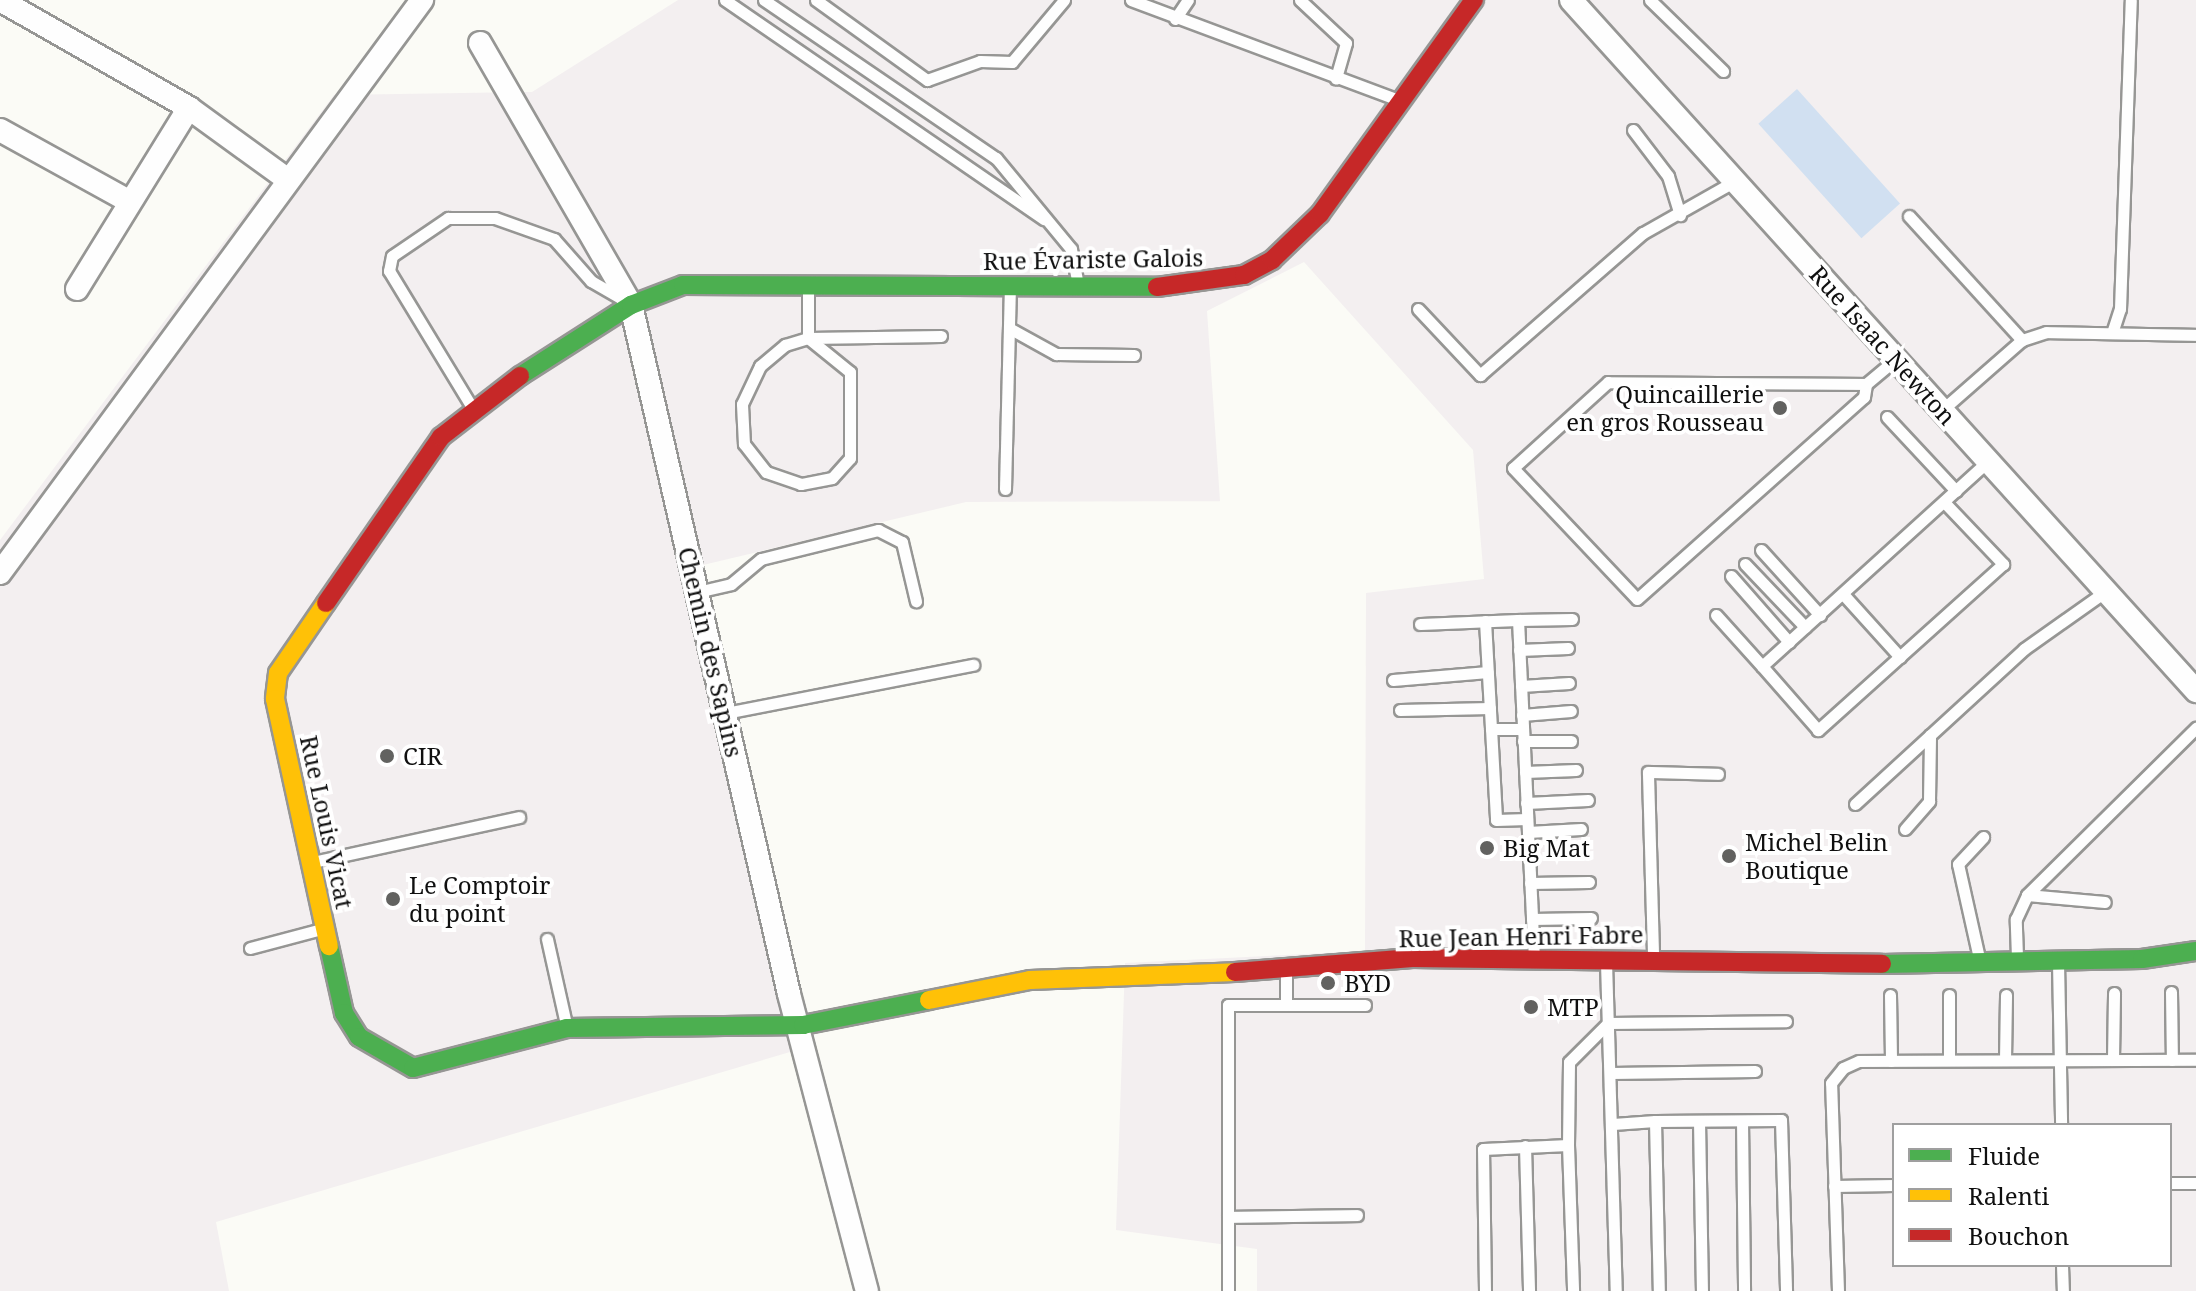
<!DOCTYPE html>
<meta charset="utf-8">
<style>
body{margin:0}
#map{position:relative;width:2196px;height:1291px;overflow:hidden;background:#fbfbf6;font-family:"Noto Serif",serif}
div>[style]{position:absolute}
.industrial>*{inset:0;background:#f3eff0}
.water>*{inset:0;background:#d1e0f1;transform-origin:0 0}
.roads{filter:drop-shadow(2px 0 #969694) drop-shadow(-2px 0 #969694) drop-shadow(0 2px #969694) drop-shadow(0 -2px #969694)}
.lane>*{height:11px;margin:-5.5px;padding:0 5.5px;transform-origin:5.5px;border-radius:5.5px;background:#fefefe}
.street>*{height:22px;margin:-11px;padding:0 11px;transform-origin:11px;border-radius:11px;background:#fefefe}
.fast>*{height:18px;margin:-9px;padding:0 9px;transform-origin:9px;border-radius:9px;background:#4caf50}
.slow>*{height:18px;margin:-9px;padding:0 9px;transform-origin:9px;border-radius:9px;background:#ffc107}
.jam>*{height:18px;margin:-9px;padding:0 9px;transform-origin:9px;border-radius:9px;background:#c62828}
.dots>*{width:22px;height:22px;translate:-50% -50%;box-sizing:border-box;border:4px solid #fff;border-radius:50%}
span{translate:-50% -50%;white-space:nowrap;text-align:center;line-height:1.15;-webkit-text-stroke:8px #fff;paint-order:stroke}
.street-label{font-size:24px;color:#101010}
.poi-label{font-size:24px;color:#101010}
.right{translate:-100% -50%;text-align:right}
.left{translate:0 -50%;text-align:left}
.legend{position:absolute;left:1892px;top:1123px;width:280px;height:144px;box-sizing:border-box;background:#fff;border:2px solid #9f9f9f;margin:0;padding:10px 14px;list-style:none;font-size:24px;color:#101010}
.legend li{display:flex;align-items:center;gap:16px;height:40px}
.legend b{width:40px;border:2px solid #9f9f9f}
</style>
<div id="map">
<div class="industrial">
<i style="clip-path:polygon(evenodd,678px 0,2196px 0,2196px 1291px,1257px 1291px,1257px 1249px,1116px 1230px,1125px 963px,1365px 951px,1366px 593px,1484px 579px,1473px 450px,1304px 262px,1207px 311px,1220px 501px,966px 502px,703px 565px,807px 1047px,216px 1222px,229px 1291px,0 1291px,0 540px,334px 95px,532px 92px,678px 0,1894px 1125px,2170px 1125px,2170px 1265px,1894px 1265px,1894px 1125px)"></i>
</div>
<div class="water">
<i style="left:1797px;top:89px;width:154px;height:52px;rotate:48deg"></i>
</div>
<div class="roads">
<div class="lane">
<i style="left:725px;top:0;width:387px;rotate:34.5deg"></i>
<i style="left:764px;top:0;width:281px;rotate:34.3deg"></i>
<i style="left:996px;top:158px;width:118px;rotate:50.5deg"></i>
<i style="left:1071px;top:249px;width:36px;rotate:79deg"></i>
<i style="left:816px;top:0;width:137px;rotate:35.8deg"></i>
<i style="left:927px;top:80px;width:56px;rotate:-19.7deg"></i>
<i style="left:980px;top:61px;width:32px;rotate:2deg"></i>
<i style="left:1012px;top:62px;width:81px;rotate:-50deg"></i>
<i style="left:1131px;top:0;width:286px;rotate:20.5deg"></i>
<i style="left:1300px;top:0;width:63px;rotate:43.1deg"></i>
<i style="left:1346px;top:43px;width:37px;rotate:106deg"></i>
<i style="left:1650px;top:0;width:102px;rotate:44.2deg"></i>
<i style="left:1175px;top:19px;width:23px;rotate:-56deg"></i>
<i style="left:1633px;top:130px;width:58px;rotate:52.7deg"></i>
<i style="left:1668px;top:176px;width:41px;rotate:72.9deg"></i>
<i style="left:1909px;top:216px;width:168px;rotate:47.7deg"></i>
<i style="left:808px;top:290px;width:48px;rotate:90deg"></i>
<i style="left:808px;top:338px;width:54px;rotate:39deg"></i>
<i style="left:850px;top:372px;width:86px;rotate:90deg"></i>
<i style="left:850px;top:458px;width:27px;rotate:132deg"></i>
<i style="left:832px;top:478px;width:32px;rotate:169deg"></i>
<i style="left:801px;top:484px;width:37px;rotate:-161deg"></i>
<i style="left:766px;top:472px;width:36px;rotate:-128deg"></i>
<i style="left:744px;top:444px;width:40px;rotate:-92.9deg"></i>
<i style="left:742px;top:404px;width:42px;rotate:-64.7deg"></i>
<i style="left:760px;top:366px;width:33px;rotate:-40deg"></i>
<i style="left:785px;top:345px;width:24px;rotate:-17deg"></i>
<i style="left:808px;top:338px;width:133px;rotate:-0.9deg"></i>
<i style="left:1418px;top:309px;width:91px;rotate:46.8deg"></i>
<i style="left:1480px;top:375px;width:216px;rotate:-41.1deg"></i>
<i style="left:1643px;top:233px;width:106px;rotate:-29.5deg"></i>
<i style="left:1009px;top:328px;width:54px;rotate:29deg"></i>
<i style="left:1056px;top:354px;width:78px;rotate:0.7deg"></i>
<i style="left:2112px;top:333px;width:25px;rotate:-72deg"></i>
<i style="left:2120px;top:309px;width:309px;rotate:-88deg"></i>
<i style="left:1866px;top:384px;width:258px;rotate:-179.6deg"></i>
<i style="left:1608px;top:382px;width:128px;rotate:137.8deg"></i>
<i style="left:1513px;top:468px;width:180px;rotate:46.6deg"></i>
<i style="left:1637px;top:599px;width:304px;rotate:-41.7deg"></i>
<i style="left:1864px;top:397px;width:13px;rotate:-81deg"></i>
<i style="left:1866px;top:384px;width:39px;rotate:-40deg"></i>
<i style="left:470px;top:404px;width:156px;rotate:-121.3deg"></i>
<i style="left:389px;top:271px;width:15px;rotate:-79deg"></i>
<i style="left:392px;top:256px;width:68px;rotate:-34.2deg"></i>
<i style="left:448px;top:218px;width:47px"></i>
<i style="left:495px;top:218px;width:63px;rotate:19.6deg"></i>
<i style="left:554px;top:239px;width:56px;rotate:48.6deg"></i>
<i style="left:591px;top:281px;width:38px;rotate:30deg"></i>
<i style="left:1942px;top:410px;width:106px;rotate:-41.2deg"></i>
<i style="left:2022px;top:340px;width:25px;rotate:-18deg"></i>
<i style="left:2046px;top:332px;width:150px;rotate:1.1deg"></i>
<i style="left:1887px;top:417px;width:101px;rotate:47deg"></i>
<i style="left:1005px;top:489px;width:200px;rotate:-88.6deg"></i>
<i style="left:1944px;top:502px;width:86px;rotate:46.4deg"></i>
<i style="left:2003px;top:564px;width:249px;rotate:138.1deg"></i>
<i style="left:1818px;top:730px;width:85px;rotate:-131.2deg"></i>
<i style="left:1762px;top:666px;width:305px;rotate:-42.2deg"></i>
<i style="left:1761px;top:550px;width:88px;rotate:47.8deg"></i>
<i style="left:1745px;top:564px;width:87px;rotate:46.4deg"></i>
<i style="left:1731px;top:576px;width:88px;rotate:48.7deg"></i>
<i style="left:697px;top:592px;width:35px;rotate:-13deg"></i>
<i style="left:731px;top:584px;width:39px;rotate:-40deg"></i>
<i style="left:761px;top:559px;width:121px;rotate:-13.9deg"></i>
<i style="left:878px;top:530px;width:27px;rotate:27deg"></i>
<i style="left:902px;top:542px;width:61px;rotate:76.7deg"></i>
<i style="left:1843px;top:594px;width:85px;rotate:47.9deg"></i>
<i style="left:1716px;top:615px;width:69px;rotate:48deg"></i>
<i style="left:1518px;top:620px;width:54px;rotate:-1.1deg"></i>
<i style="left:1485px;top:621px;width:199px;rotate:86.8deg"></i>
<i style="left:1496px;top:820px;width:31px;rotate:-2deg"></i>
<i style="left:1420px;top:624px;width:98px;rotate:-2.3deg"></i>
<i style="left:1518px;top:620px;width:337px;rotate:87.3deg"></i>
<i style="left:1519px;top:650px;width:49px;rotate:-2.3deg"></i>
<i style="left:1393px;top:680px;width:95px;rotate:-4.8deg"></i>
<i style="left:1521px;top:686px;width:48px;rotate:-3.6deg"></i>
<i style="left:1400px;top:710px;width:90px;rotate:-1.3deg"></i>
<i style="left:725px;top:713px;width:253px;rotate:-11deg"></i>
<i style="left:1522px;top:715px;width:49px;rotate:-4.7deg"></i>
<i style="left:1491px;top:729px;width:32px"></i>
<i style="left:1523px;top:741px;width:48px"></i>
<i style="left:1525px;top:772px;width:51px;rotate:-2.2deg"></i>
<i style="left:1526px;top:803px;width:62px;rotate:-2.8deg"></i>
<i style="left:1855px;top:804px;width:229px;rotate:-42.5deg"></i>
<i style="left:2024px;top:649px;width:100px;rotate:-35.3deg"></i>
<i style="left:1905px;top:829px;width:37px;rotate:-49deg"></i>
<i style="left:1929px;top:801px;width:66px;rotate:-89.1deg"></i>
<i style="left:1528px;top:832px;width:53px;rotate:-3.2deg"></i>
<i style="left:313px;top:862px;width:211px;rotate:-12.3deg"></i>
<i style="left:1530px;top:883px;width:59px;rotate:-1deg"></i>
<i style="left:2027px;top:895px;width:78px;rotate:5.1deg"></i>
<i style="left:1532px;top:919px;width:59px;rotate:-1deg"></i>
<i style="left:547px;top:939px;width:87px;rotate:77.4deg"></i>
<i style="left:250px;top:948px;width:78px;rotate:-14.9deg"></i>
<i style="left:1653px;top:953px;width:181px;rotate:-91.6deg"></i>
<i style="left:1648px;top:772px;width:70px;rotate:1.6deg"></i>
<i style="left:2017px;top:957px;width:38px;rotate:-92deg"></i>
<i style="left:2016px;top:919px;width:26px;rotate:-65deg"></i>
<i style="left:2027px;top:895px;width:238px;rotate:-44.7deg"></i>
<i style="left:1979px;top:958px;width:96px;rotate:-102.6deg"></i>
<i style="left:1958px;top:864px;width:37px;rotate:-47deg"></i>
<i style="left:1606px;top:962px;width:329px;rotate:88.3deg"></i>
<i style="left:2058px;top:962px;width:163px;rotate:88.9deg"></i>
<i style="left:2171px;top:992px;width:68px;rotate:89.2deg"></i>
<i style="left:1890px;top:995px;width:66px;rotate:89.1deg"></i>
<i style="left:1949px;top:995px;width:65px;rotate:90deg"></i>
<i style="left:1286px;top:1005px;width:79px"></i>
<i style="left:2113px;top:1059px;width:66px;rotate:-89.1deg"></i>
<i style="left:2005px;top:1060px;width:65px;rotate:-89.1deg"></i>
<i style="left:1611px;top:1073px;width:144px;rotate:-0.8deg"></i>
<i style="left:1655px;top:1121px;width:126px;rotate:-0.5deg"></i>
<i style="left:1781px;top:1120px;width:171px;rotate:88.3deg"></i>
<i style="left:1699px;top:1121px;width:170px;rotate:89deg"></i>
<i style="left:1742px;top:1121px;width:170px;rotate:89.3deg"></i>
<i style="left:1613px;top:1124px;width:42px;rotate:-4.1deg"></i>
<i style="left:1655px;top:1121px;width:170px;rotate:88.7deg"></i>
<i style="left:1568px;top:1145px;width:146px;rotate:88deg"></i>
<i style="left:1525px;top:1146px;width:145px;rotate:88.4deg"></i>
<i style="left:2170px;top:1183px;width:26px"></i>
<i style="left:1834px;top:1186px;width:60px;rotate:-1deg"></i>
<i style="left:1228px;top:1217px;width:129px;rotate:-0.9deg"></i>
<i style="left:2062px;top:1265px;width:26px;rotate:88deg"></i>
<i style="left:1228px;top:1291px;width:286px;rotate:-90deg"></i>
<i style="left:1228px;top:1005px;width:58px"></i>
<i style="left:1286px;top:1005px;width:34px;rotate:-90deg"></i>
<i style="left:1485px;top:1291px;width:142px;rotate:-90.8deg"></i>
<i style="left:1483px;top:1149px;width:85px;rotate:-2.7deg"></i>
<i style="left:1568px;top:1145px;width:83px;rotate:-89.3deg"></i>
<i style="left:1569px;top:1062px;width:55px;rotate:-45deg"></i>
<i style="left:1608px;top:1023px;width:178px;rotate:-0.6deg"></i>
<i style="left:1838px;top:1291px;width:208px;rotate:-91.9deg"></i>
<i style="left:1831px;top:1083px;width:19px;rotate:-51deg"></i>
<i style="left:1843px;top:1068px;width:17px;rotate:-24deg"></i>
<i style="left:1859px;top:1061px;width:337px;rotate:-0.2deg"></i>
</div>
<div class="street">
<i style="left:0;top:0;width:218px;rotate:29.7deg"></i>
<i style="left:189px;top:108px;width:122px;rotate:36deg"></i>
<i style="left:1571px;top:0;width:932px;rotate:47.87deg"></i>
<i style="left:480px;top:43px;width:302px;rotate:60deg"></i>
<i style="left:631px;top:305px;width:707px;rotate:77.08deg"></i>
<i style="left:789px;top:994px;width:307px;rotate:75.3deg"></i>
<i style="left:0;top:130px;width:145px;rotate:28.9deg"></i>
<i style="left:77px;top:289px;width:213px;rotate:-58.3deg"></i>
<i style="left:0;top:573px;width:712px;rotate:-53.63deg"></i>
</div>
<div class="fast">
<i style="left:520px;top:376px;width:132px;rotate:-32.6deg"></i>
<i style="left:631px;top:305px;width:56px;rotate:-21deg"></i>
<i style="left:683px;top:285px;width:474px;rotate:0.2deg"></i>
<i style="left:329px;top:946px;width:69px;rotate:77.4deg"></i>
<i style="left:344px;top:1013px;width:28px;rotate:58deg"></i>
<i style="left:359px;top:1037px;width:62px;rotate:29.9deg"></i>
<i style="left:413px;top:1068px;width:159px;rotate:-14.6deg"></i>
<i style="left:567px;top:1028px;width:236px;rotate:-0.7deg"></i>
<i style="left:803px;top:1025px;width:128px;rotate:-11.2deg"></i>
<i style="left:1882px;top:964px;width:260px;rotate:-1.1deg"></i>
<i style="left:2142px;top:959px;width:55px;rotate:-8.4deg"></i>
</div>
<div class="slow">
<i style="left:326px;top:603px;width:85px;rotate:124.4deg"></i>
<i style="left:278px;top:673px;width:26px;rotate:97deg"></i>
<i style="left:275px;top:699px;width:253px;rotate:77.7deg"></i>
<i style="left:929px;top:1000px;width:103px;rotate:-11.2deg"></i>
<i style="left:1030px;top:980px;width:205px;rotate:-2.2deg"></i>
</div>
<div class="jam">
<i style="left:1157px;top:287px;width:88px;rotate:-7.9deg"></i>
<i style="left:1244px;top:275px;width:32px;rotate:-28deg"></i>
<i style="left:1272px;top:260px;width:66px;rotate:-43.8deg"></i>
<i style="left:1320px;top:214px;width:264px;rotate:-54.3deg"></i>
<i style="left:326px;top:603px;width:202px;rotate:-55.3deg"></i>
<i style="left:441px;top:437px;width:100px;rotate:-37.7deg"></i>
<i style="left:1235px;top:972px;width:178px;rotate:-4.5deg"></i>
<i style="left:1412px;top:958px;width:470px;rotate:0.7deg"></i>
</div>
</div>
<div class="dots">
<i style="left:1780px;top:408px;background:#626260"></i>
<i style="left:387px;top:756px;background:#626260"></i>
<i style="left:1487px;top:848px;background:#626260"></i>
<i style="left:1729px;top:856px;background:#626260"></i>
<i style="left:393px;top:899px;background:#626260"></i>
<i style="left:1328px;top:983px;background:#626260"></i>
<i style="left:1531px;top:1007px;background:#626260"></i>
</div>
<div class="street-label">
<span style="left:1093px;top:259px;rotate:-1deg">Rue Évariste Galois</span>
<span style="left:1883px;top:345px;rotate:48deg">Rue Isaac Newton</span>
<span style="left:711px;top:652px;rotate:77deg">Chemin des Sapins</span>
<span style="left:327px;top:822px;rotate:78deg">Rue Louis Vicat</span>
<span style="left:1521px;top:936px;rotate:-1deg">Rue Jean Henri Fabre</span>
</div>
<div class="poi-label">
<span class="right" style="left:1764px;top:408px">Quincaillerie<br>en gros Rousseau</span>
<span class="left" style="left:403px;top:756px">CIR</span>
<span class="left" style="left:1745px;top:856px">Michel Belin<br>Boutique</span>
<span class="left" style="left:1503px;top:848px">Big Mat</span>
<span class="left" style="left:409px;top:899px">Le Comptoir<br>du point</span>
<span class="left" style="left:1344px;top:983px">BYD</span>
<span class="left" style="left:1547px;top:1007px">MTP</span>
</div>
<ul class="legend">
<li><b style="height:10px;background:#4caf50"></b>Fluide</li>
<li><b style="height:10px;background:#ffc107"></b>Ralenti</li>
<li><b style="height:10px;background:#c62828"></b>Bouchon</li>
</ul>
</div>
